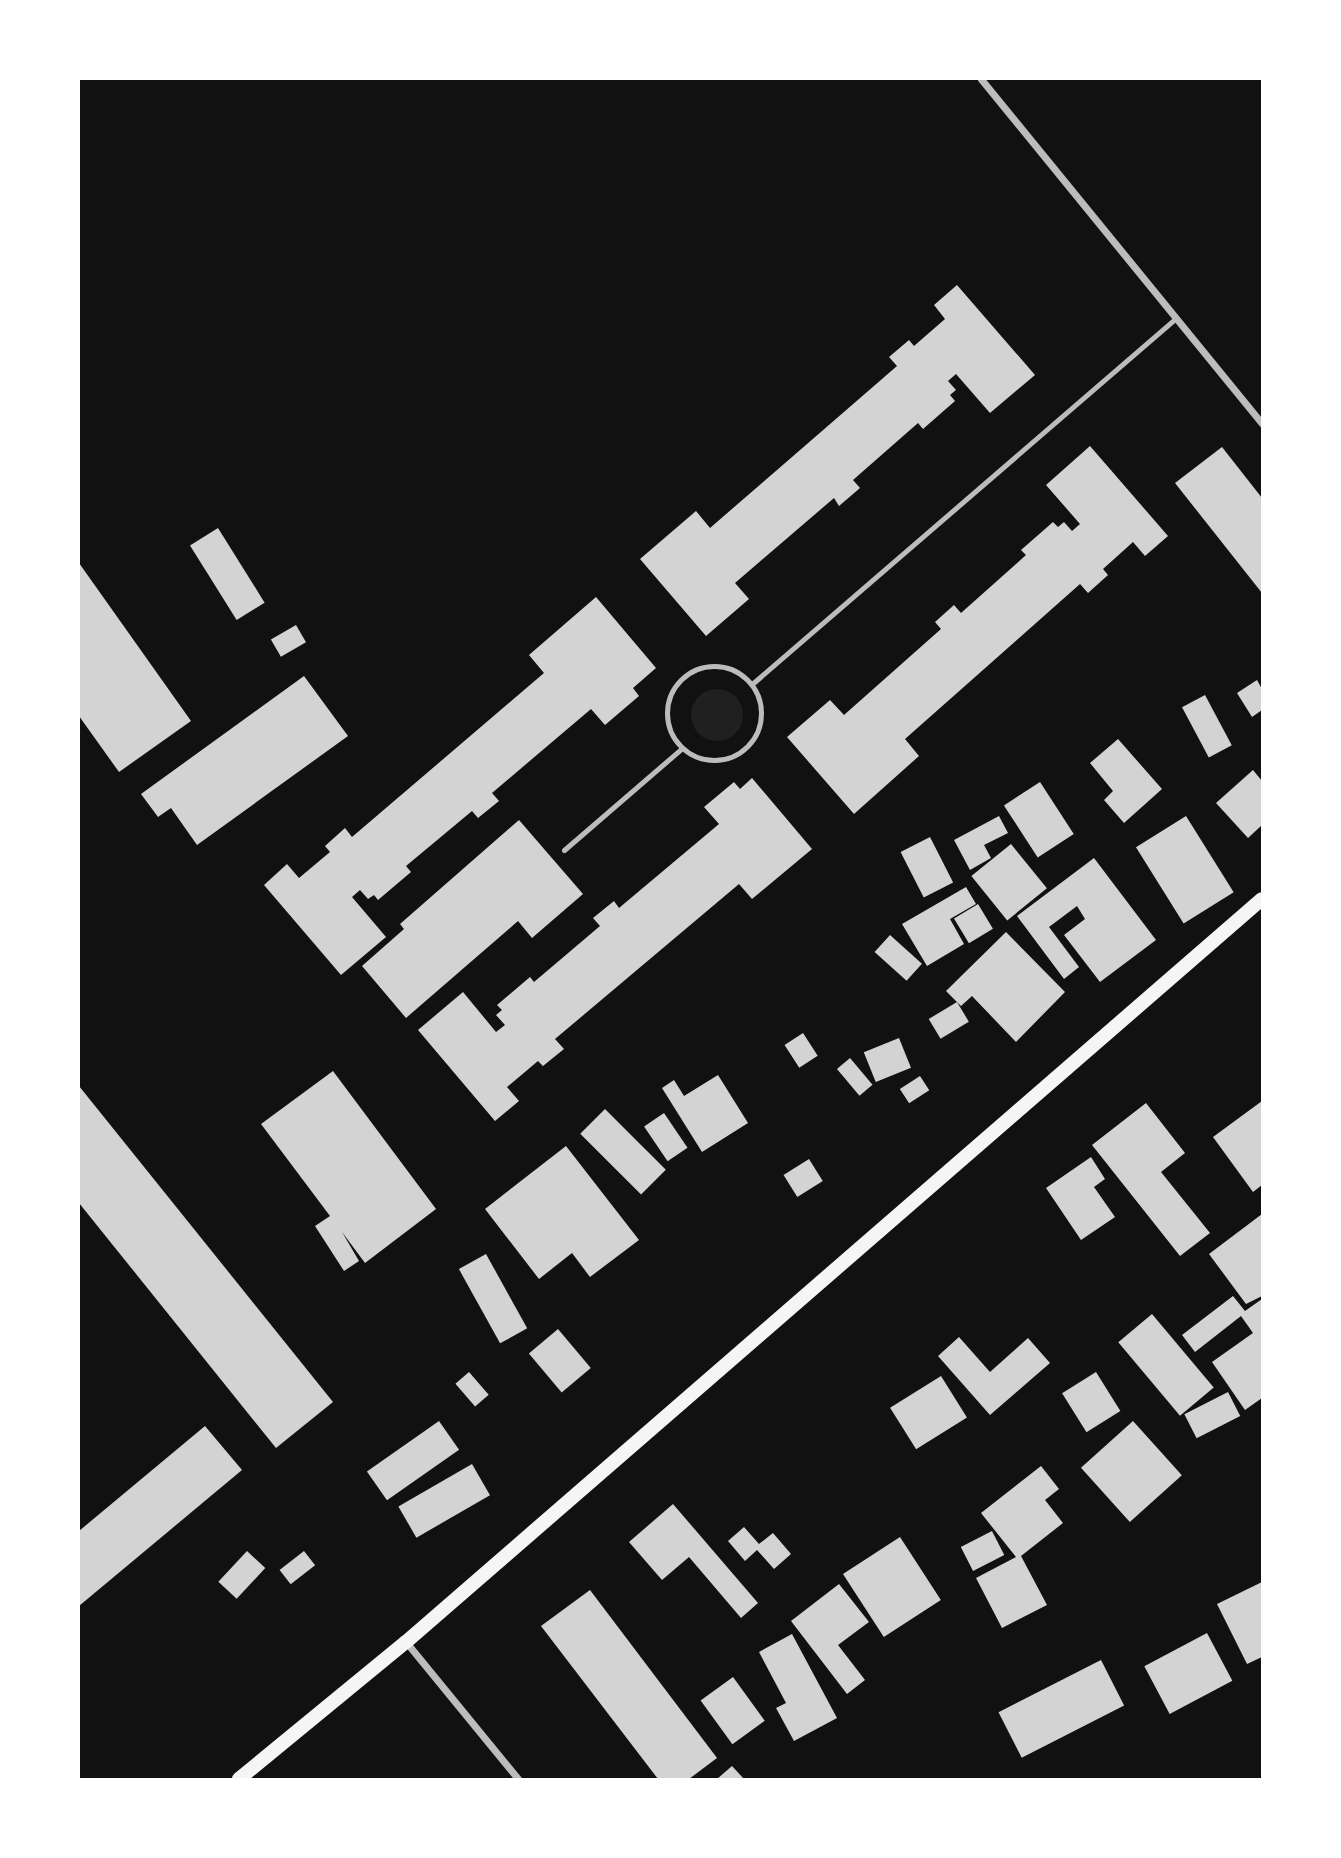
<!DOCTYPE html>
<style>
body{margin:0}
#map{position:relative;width:1341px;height:1858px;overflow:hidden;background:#111;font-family:Poppins,sans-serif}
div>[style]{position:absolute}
.green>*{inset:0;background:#202020}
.round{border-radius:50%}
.building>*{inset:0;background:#d3d3d3;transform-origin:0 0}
.service>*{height:5px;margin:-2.5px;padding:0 2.5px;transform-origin:2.5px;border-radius:2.5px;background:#bcbcbc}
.service>.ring{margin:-2.5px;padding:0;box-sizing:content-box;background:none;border:5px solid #bcbcbc;border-radius:50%}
.minor>*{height:7px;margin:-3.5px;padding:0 3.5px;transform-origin:3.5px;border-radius:3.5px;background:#bcbcbc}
.secondary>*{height:14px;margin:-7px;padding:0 7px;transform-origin:7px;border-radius:7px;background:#f5f5f5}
span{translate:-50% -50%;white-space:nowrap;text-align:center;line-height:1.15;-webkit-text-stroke:6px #fff;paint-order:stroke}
.frame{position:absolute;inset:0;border:80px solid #fff;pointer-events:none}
</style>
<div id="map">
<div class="green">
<i class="round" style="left:691px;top:689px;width:52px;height:52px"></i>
</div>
<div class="building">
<i style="clip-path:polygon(957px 285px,1035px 375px,990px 413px,956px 374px,948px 381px,956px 390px,950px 395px,955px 401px,923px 429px,918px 423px,853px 480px,860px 488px,839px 506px,834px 498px,735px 583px,749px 599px,706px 636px,640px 559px,696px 511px,710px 528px,897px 366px,889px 357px,909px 340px,914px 346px,945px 319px,934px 305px)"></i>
<i style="clip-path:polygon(1090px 446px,1168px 536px,1145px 556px,1133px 542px,1103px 569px,1108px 575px,1088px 593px,1080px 584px,905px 739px,919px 756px,854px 814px,787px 737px,830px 700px,844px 715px,941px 629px,935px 622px,954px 605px,961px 613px,1026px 555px,1021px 550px,1053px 522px,1058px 527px,1064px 522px,1072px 531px,1080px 524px,1046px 485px)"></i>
<i style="clip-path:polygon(1222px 447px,1262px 498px,1262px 593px,1175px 483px)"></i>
<i style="left:218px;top:528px;width:88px;height:33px;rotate:58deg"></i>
<i style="clip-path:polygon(79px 563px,191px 721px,119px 772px,79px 716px)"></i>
<i style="clip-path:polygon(596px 597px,656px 668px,633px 688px,639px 696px,605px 725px,591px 709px,492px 793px,499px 801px,478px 818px,472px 811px,406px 866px,411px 872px,378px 900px,374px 895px,368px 899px,360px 890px,352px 897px,386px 937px,341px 975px,264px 885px,287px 864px,299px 878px,330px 852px,325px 846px,345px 828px,352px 837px,544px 673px,529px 655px)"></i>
<i style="left:296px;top:625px;width:20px;height:29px;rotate:60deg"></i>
<i style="clip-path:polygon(304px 676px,348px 736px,197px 845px,171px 808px,158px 817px,141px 794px)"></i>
<i style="clip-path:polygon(1257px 680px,1262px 689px,1262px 710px,1252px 717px,1237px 693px)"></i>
<i style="left:1205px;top:695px;width:57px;height:26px;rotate:62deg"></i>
<i style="clip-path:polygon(1118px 739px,1162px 789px,1124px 823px,1104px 800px,1113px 791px,1090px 763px)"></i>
<i style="clip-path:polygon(1253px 770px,1262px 781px,1262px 825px,1248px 838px,1216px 803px)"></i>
<i style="clip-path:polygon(752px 778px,812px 849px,752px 899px,739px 884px,555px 1039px,564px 1049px,543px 1066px,538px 1061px,507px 1087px,519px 1101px,495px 1121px,418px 1030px,463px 992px,496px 1032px,505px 1025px,496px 1015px,502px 1010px,497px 1005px,530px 977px,534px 982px,600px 926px,593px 918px,614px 901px,619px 908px,719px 824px,704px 807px,734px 782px,740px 789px)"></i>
<i style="left:1040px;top:782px;width:62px;height:43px;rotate:57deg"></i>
<i style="clip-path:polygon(999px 816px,1008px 833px,984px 845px,991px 858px,970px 870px,954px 840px)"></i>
<i style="left:1186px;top:816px;width:90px;height:59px;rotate:58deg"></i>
<i style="clip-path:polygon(519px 820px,583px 894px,532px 938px,518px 921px,406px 1018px,362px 966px,404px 929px,400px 924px)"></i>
<i style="left:930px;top:837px;width:51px;height:33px;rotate:63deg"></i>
<i style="left:1011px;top:844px;width:57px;height:51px;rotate:51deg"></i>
<i style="clip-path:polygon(1094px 858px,1156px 940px,1100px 982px,1064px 935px,1085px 919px,1077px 906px,1049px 927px,1079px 967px,1064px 979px,1017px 916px)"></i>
<i style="clip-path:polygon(966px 887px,976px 904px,950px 919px,964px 944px,927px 966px,902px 924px)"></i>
<i style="left:978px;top:904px;width:29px;height:28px;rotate:59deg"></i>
<i style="clip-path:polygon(1006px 932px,1065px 992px,1016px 1042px,972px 996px,961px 1006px,946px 991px)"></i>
<i style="left:890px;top:935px;width:43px;height:23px;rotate:42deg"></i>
<i style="left:957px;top:1002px;width:23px;height:33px;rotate:59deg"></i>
<i style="left:803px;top:1033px;width:27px;height:22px;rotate:57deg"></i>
<i style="left:899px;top:1038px;width:32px;height:38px;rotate:68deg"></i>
<i style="left:850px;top:1058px;width:35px;height:17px;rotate:50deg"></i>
<i style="clip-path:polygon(333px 1071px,436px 1209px,365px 1263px,342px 1232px,359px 1261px,344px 1271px,315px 1226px,330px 1216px,261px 1124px)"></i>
<i style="clip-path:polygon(718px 1075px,748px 1123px,702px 1152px,662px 1088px,674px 1080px,684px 1096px)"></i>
<i style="left:920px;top:1076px;width:17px;height:24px;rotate:57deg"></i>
<i style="clip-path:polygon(79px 1086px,333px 1402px,276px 1448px,79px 1203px)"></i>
<i style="clip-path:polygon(1262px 1101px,1262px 1185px,1253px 1192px,1213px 1137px)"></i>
<i style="clip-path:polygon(1146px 1103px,1185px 1153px,1161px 1172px,1210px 1233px,1180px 1256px,1092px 1145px)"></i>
<i style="left:605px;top:1109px;width:86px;height:35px;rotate:45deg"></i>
<i style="left:664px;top:1113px;width:42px;height:24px;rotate:56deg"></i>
<i style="clip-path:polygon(566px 1146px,639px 1240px,590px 1277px,572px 1253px,539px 1279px,485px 1209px)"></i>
<i style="clip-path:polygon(1091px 1157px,1105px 1179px,1094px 1187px,1115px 1217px,1081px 1240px,1046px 1188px)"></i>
<i style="left:809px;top:1159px;width:26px;height:30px;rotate:58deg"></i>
<i style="clip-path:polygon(1262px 1214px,1262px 1296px,1246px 1304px,1209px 1254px)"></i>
<i style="left:486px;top:1254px;width:85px;height:31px;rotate:61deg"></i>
<i style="clip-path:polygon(1233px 1296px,1245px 1311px,1262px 1299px,1262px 1398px,1245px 1410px,1212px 1362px,1253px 1333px,1241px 1316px,1195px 1352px,1182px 1335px)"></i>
<i style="left:1152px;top:1314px;width:96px;height:44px;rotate:50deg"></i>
<i style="left:558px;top:1329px;width:51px;height:38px;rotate:50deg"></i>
<i style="clip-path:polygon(959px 1337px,990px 1372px,1028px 1338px,1050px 1363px,990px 1415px,938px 1356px)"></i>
<i style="left:469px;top:1372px;width:30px;height:18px;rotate:49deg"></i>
<i style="left:1096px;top:1372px;width:46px;height:40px;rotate:58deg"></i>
<i style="left:941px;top:1376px;width:49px;height:60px;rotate:58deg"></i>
<i style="left:1228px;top:1392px;width:27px;height:49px;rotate:63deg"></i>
<i style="left:439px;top:1421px;width:35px;height:88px;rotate:55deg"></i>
<i style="left:1133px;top:1421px;width:73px;height:70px;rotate:48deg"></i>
<i style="clip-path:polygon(205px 1426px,242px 1470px,79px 1606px,79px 1531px)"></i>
<i style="left:472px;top:1464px;width:36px;height:85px;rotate:60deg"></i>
<i style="clip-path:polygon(1041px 1466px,1059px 1489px,1045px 1500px,1063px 1523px,1021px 1556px,1047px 1605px,1002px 1628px,976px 1578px,1016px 1557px,981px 1513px)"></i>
<i style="clip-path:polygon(673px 1504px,758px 1603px,741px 1618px,689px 1557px,662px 1580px,629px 1542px)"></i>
<i style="clip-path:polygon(744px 1527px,759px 1544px,773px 1533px,791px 1554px,774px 1569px,757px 1550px,745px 1561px,728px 1541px)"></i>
<i style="left:992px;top:1531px;width:27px;height:35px;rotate:63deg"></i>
<i style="left:900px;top:1537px;width:75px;height:68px;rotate:57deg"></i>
<i style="left:247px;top:1551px;width:25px;height:42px;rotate:43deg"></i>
<i style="left:304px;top:1551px;width:18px;height:31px;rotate:52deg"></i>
<i style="clip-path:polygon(1262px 1582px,1262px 1657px,1247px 1664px,1217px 1604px)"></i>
<i style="clip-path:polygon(839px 1584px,869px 1622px,838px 1645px,865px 1680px,847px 1694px,791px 1621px)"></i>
<i style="clip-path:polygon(590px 1590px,717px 1758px,689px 1779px,658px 1779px,541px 1626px)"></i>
<i style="left:1207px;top:1633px;width:54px;height:71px;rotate:62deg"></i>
<i style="clip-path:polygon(792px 1634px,837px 1718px,794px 1741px,776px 1708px,786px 1703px,759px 1652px)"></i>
<i style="left:1101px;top:1660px;width:51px;height:115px;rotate:63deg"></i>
<i style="left:733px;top:1677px;width:54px;height:40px;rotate:54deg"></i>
<i style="clip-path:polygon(732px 1766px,744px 1779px,717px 1779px)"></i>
</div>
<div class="service">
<i class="ring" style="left:667px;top:666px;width:89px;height:89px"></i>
<i style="left:752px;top:684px;width:560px;rotate:-40.8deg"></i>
<i style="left:564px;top:850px;width:156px;rotate:-40.8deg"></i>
</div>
<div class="minor">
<i style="left:981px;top:79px;width:445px;rotate:50.8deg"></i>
<i style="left:406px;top:1642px;width:177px;rotate:50.7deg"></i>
</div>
<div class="secondary">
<i style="left:239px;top:1779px;width:216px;rotate:-39.4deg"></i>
<i style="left:406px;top:1642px;width:1133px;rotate:-40.96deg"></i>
</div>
<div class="frame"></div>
</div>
